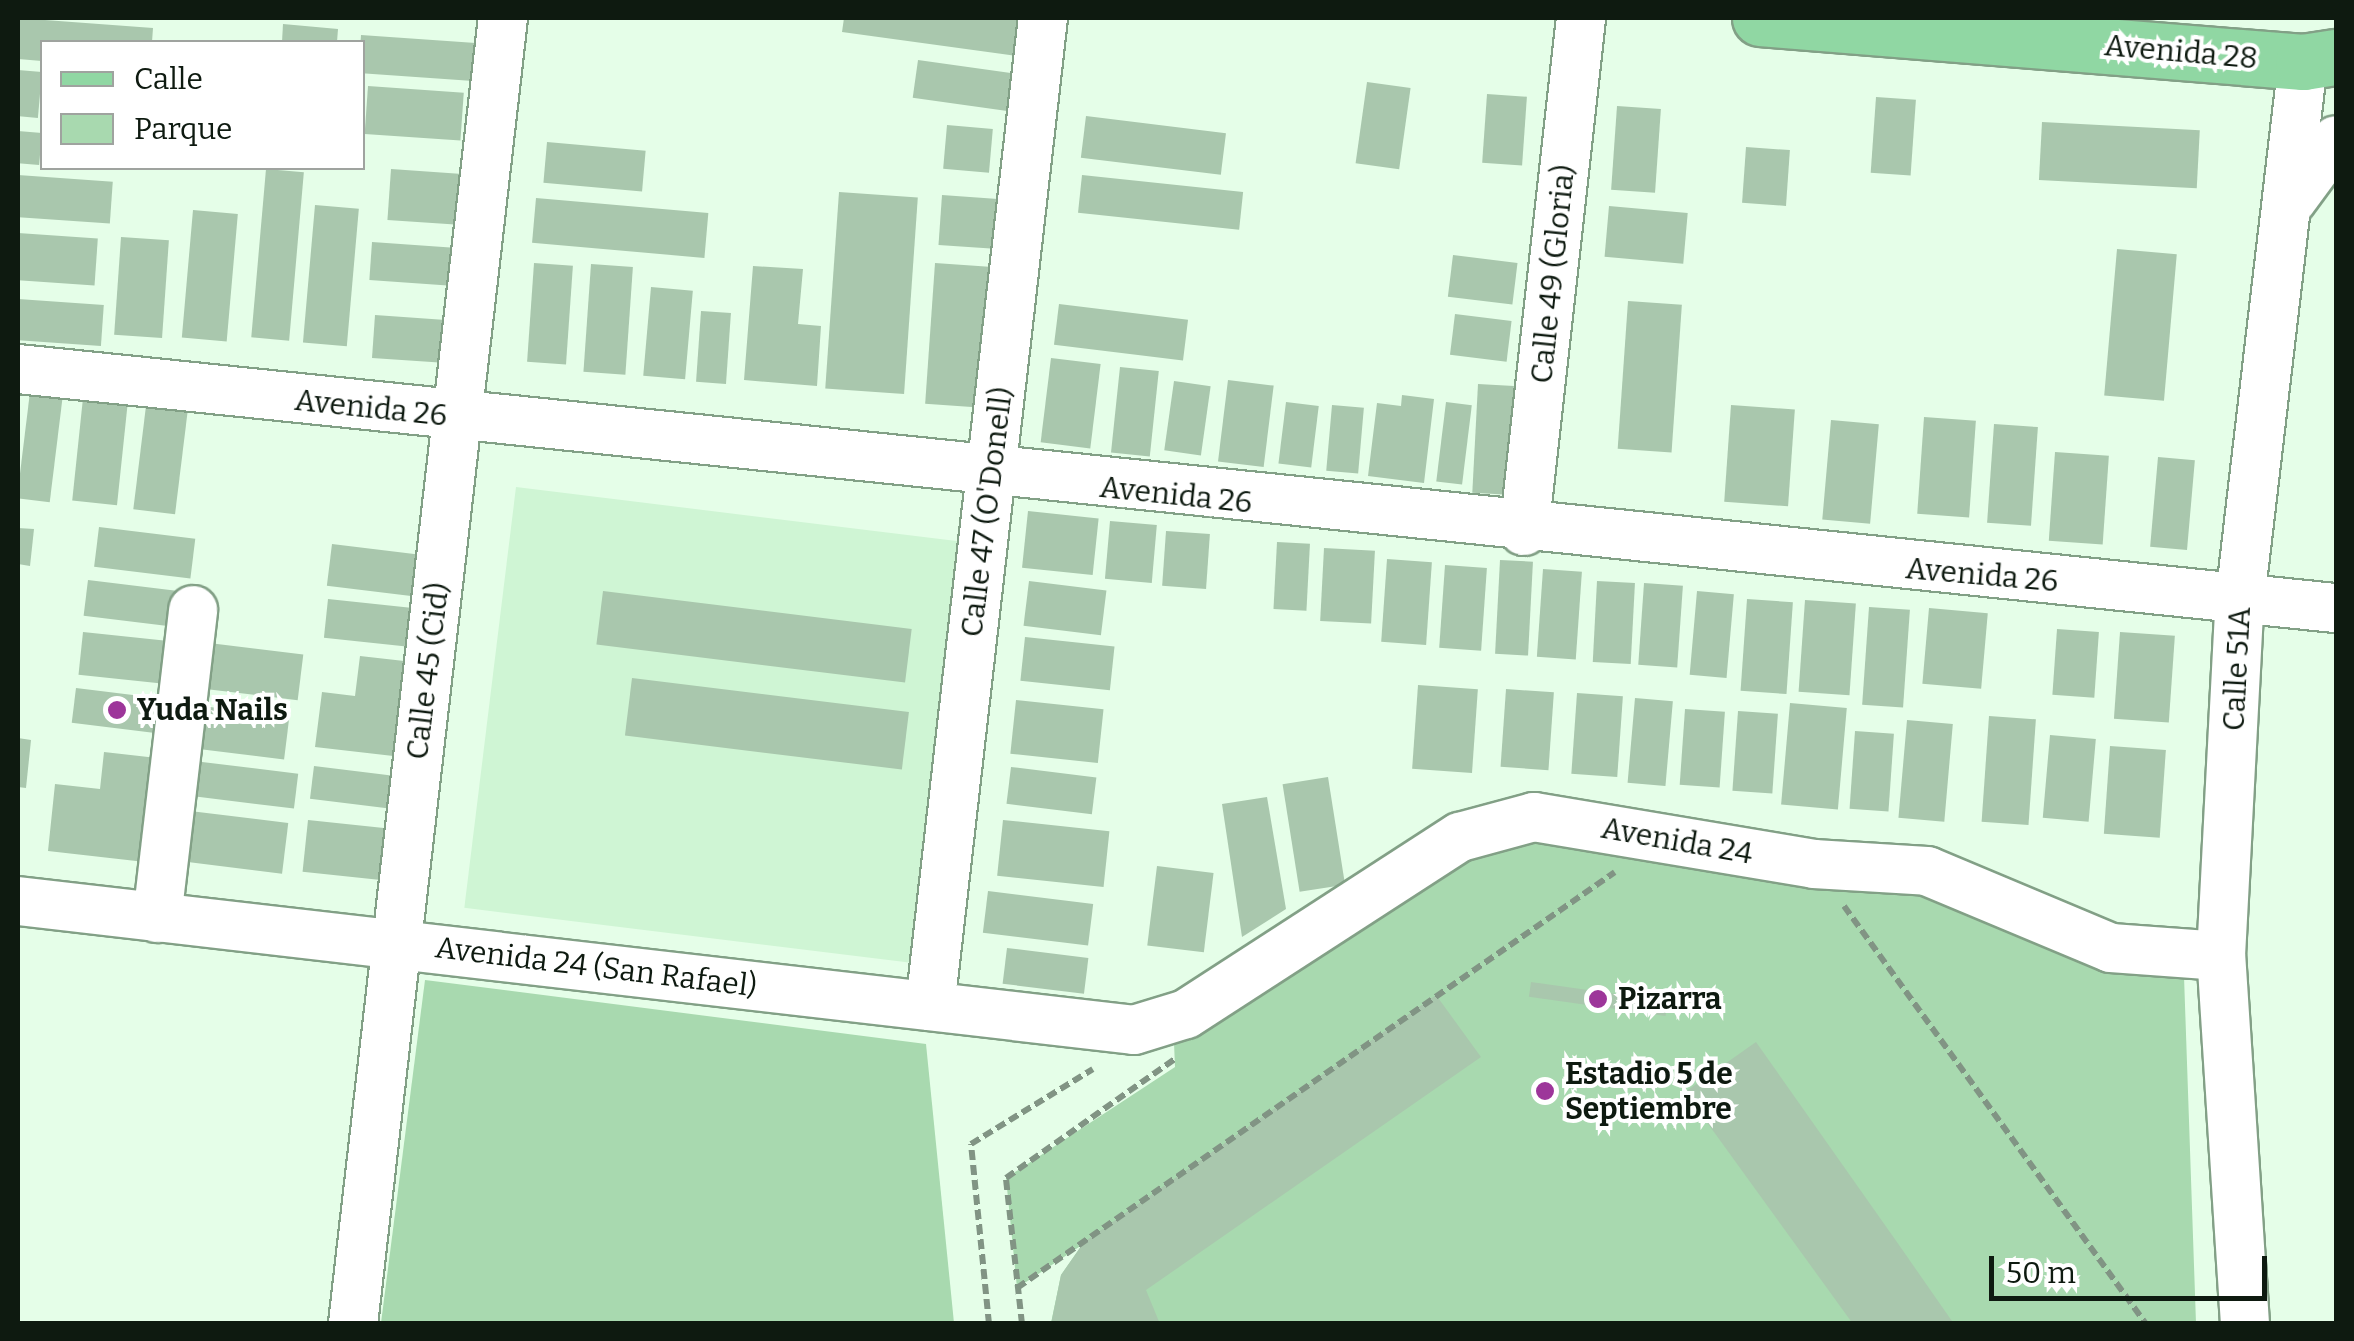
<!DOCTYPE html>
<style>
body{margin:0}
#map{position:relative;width:2354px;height:1341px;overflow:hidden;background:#e5fee8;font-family:Bitter,serif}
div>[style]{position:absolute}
.built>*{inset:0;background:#cff5d4;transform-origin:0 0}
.green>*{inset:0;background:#a8d9af}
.building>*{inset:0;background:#a9c7ad;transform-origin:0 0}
.path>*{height:6px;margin-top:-3px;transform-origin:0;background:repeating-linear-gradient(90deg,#819484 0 10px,transparent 0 15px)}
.roads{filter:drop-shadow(2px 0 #82a086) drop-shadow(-2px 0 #82a086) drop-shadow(0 2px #82a086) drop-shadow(0 -2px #82a086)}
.minor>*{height:48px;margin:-24px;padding:0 24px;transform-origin:24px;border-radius:24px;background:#fff}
.major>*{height:55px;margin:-27.5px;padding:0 27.5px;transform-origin:27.5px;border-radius:27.5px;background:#90d7a3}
.dots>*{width:28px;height:28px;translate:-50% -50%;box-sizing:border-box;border:5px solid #fff;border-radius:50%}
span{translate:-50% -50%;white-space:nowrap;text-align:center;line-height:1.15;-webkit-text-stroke:8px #fff;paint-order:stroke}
.street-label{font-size:30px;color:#0e1a10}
.poi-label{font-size:30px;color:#0e1a10;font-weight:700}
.left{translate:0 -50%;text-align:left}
.frame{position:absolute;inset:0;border:20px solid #0e1a10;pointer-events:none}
.legend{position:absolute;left:40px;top:40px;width:325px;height:130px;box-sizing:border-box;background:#fff;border:2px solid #9fa39f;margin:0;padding:12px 18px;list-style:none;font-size:30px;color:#0e1a10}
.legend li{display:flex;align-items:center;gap:20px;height:50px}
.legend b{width:50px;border:2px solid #9fa39f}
.scale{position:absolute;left:1989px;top:1256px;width:278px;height:45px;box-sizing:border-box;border:5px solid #0e1a10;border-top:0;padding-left:12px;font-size:30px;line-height:35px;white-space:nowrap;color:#0e1a10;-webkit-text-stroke:8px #fff;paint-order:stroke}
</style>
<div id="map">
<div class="built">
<i style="left:516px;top:487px;width:450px;height:424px;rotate:7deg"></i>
</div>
<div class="green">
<i style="clip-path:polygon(1511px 834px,1895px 886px,2184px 976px,2196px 1323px,1051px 1323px,1061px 1275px,1082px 1245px,1017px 1288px,1006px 1178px,1175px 1067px,1174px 1043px,1483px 842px)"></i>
<i style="clip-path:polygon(425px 980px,926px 1044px,954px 1323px,381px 1323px)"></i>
</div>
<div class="building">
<i style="clip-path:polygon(18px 18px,153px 28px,152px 42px,42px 42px,42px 61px,18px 59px)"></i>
<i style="clip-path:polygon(844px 18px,1022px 18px,1017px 56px,842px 32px)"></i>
<i style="clip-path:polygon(283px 24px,338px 29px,337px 42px,282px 42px)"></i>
<i style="left:361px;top:35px;width:115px;height:38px;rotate:4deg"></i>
<i style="left:918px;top:60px;width:99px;height:38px;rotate:8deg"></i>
<i style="left:18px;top:70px;width:24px;height:46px;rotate:5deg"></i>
<i style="left:1367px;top:82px;width:44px;height:82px;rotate:8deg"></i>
<i style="left:368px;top:86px;width:96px;height:48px;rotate:4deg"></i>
<i style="left:1487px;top:94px;width:40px;height:69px;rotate:4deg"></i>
<i style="left:1876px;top:97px;width:40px;height:76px;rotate:4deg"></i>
<i style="left:1617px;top:106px;width:44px;height:84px;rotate:4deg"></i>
<i style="left:1086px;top:116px;width:141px;height:42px;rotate:7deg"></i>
<i style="left:2042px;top:122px;width:158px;height:58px;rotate:3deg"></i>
<i style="left:947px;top:125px;width:46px;height:44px;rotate:5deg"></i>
<i style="left:18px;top:131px;width:24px;height:32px;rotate:5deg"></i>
<i style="left:547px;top:142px;width:99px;height:41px;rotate:5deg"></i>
<i style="left:1746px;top:147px;width:44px;height:56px;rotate:4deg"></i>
<i style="left:266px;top:169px;width:38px;height:169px;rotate:5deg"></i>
<i style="left:391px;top:169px;width:75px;height:51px;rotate:4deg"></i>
<i style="left:18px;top:175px;width:95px;height:42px;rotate:4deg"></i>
<i style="left:1082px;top:175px;width:162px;height:38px;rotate:6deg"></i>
<i style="left:839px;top:192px;width:79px;height:197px;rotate:4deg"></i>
<i style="left:942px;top:195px;width:56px;height:50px;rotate:4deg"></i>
<i style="left:536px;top:198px;width:173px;height:45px;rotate:5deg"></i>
<i style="left:315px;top:205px;width:44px;height:138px;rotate:5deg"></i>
<i style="left:1609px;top:206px;width:79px;height:51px;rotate:5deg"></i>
<i style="left:193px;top:210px;width:45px;height:128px;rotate:5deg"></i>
<i style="left:18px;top:233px;width:80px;height:47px;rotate:4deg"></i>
<i style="left:121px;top:237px;width:48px;height:98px;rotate:4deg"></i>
<i style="left:372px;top:242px;width:82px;height:38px;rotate:4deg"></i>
<i style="left:2117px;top:249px;width:60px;height:147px;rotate:5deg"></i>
<i style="left:1453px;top:255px;width:65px;height:42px;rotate:7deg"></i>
<i style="left:534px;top:263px;width:39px;height:99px;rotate:4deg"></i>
<i style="left:935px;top:263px;width:54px;height:141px;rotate:4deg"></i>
<i style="left:591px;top:264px;width:42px;height:108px;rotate:4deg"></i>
<i style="clip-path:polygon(753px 266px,803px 269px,798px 324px,821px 326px,817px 386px,744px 380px)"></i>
<i style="left:651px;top:287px;width:42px;height:89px;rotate:5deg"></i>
<i style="left:18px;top:299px;width:86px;height:41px;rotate:4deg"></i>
<i style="left:1628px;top:301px;width:54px;height:148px;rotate:4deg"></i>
<i style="left:1059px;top:304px;width:130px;height:41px;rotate:7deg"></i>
<i style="left:701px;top:311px;width:30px;height:71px;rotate:4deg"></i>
<i style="left:1455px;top:314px;width:57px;height:41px;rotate:7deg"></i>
<i style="left:375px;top:315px;width:71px;height:43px;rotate:4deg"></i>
<i style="left:1051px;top:358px;width:50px;height:85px;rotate:7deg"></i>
<i style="left:1120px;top:367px;width:39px;height:86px;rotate:6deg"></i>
<i style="left:1228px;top:380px;width:46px;height:82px;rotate:7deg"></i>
<i style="left:1174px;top:381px;width:37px;height:70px;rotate:8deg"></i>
<i style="left:1478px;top:384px;width:36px;height:109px;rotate:3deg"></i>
<i style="left:30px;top:392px;width:33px;height:107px;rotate:7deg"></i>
<i style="clip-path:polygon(1402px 395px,1434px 399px,1424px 483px,1368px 476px,1377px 403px,1401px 406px)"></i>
<i style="left:83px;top:398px;width:45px;height:103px;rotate:6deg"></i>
<i style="left:1286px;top:402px;width:33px;height:62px;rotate:7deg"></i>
<i style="left:1446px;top:402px;width:26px;height:80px;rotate:7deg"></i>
<i style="left:1332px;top:405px;width:32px;height:66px;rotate:5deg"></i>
<i style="left:1731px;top:405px;width:64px;height:97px;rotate:4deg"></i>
<i style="left:146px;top:406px;width:42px;height:104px;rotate:7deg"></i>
<i style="left:1924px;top:417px;width:52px;height:97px;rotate:4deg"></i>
<i style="left:1831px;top:420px;width:48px;height:100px;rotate:5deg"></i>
<i style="left:1994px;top:424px;width:44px;height:99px;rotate:4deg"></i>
<i style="left:2055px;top:452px;width:54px;height:89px;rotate:4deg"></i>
<i style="left:2158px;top:457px;width:37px;height:90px;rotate:5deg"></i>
<i style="left:1028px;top:511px;width:71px;height:57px;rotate:6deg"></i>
<i style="left:1110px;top:521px;width:47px;height:58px;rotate:5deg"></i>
<i style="left:99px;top:527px;width:97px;height:40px;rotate:7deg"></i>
<i style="clip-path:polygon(18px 528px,34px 529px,30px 566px,18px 564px)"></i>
<i style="left:1166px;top:531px;width:44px;height:55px;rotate:4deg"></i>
<i style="left:1277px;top:542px;width:33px;height:67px;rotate:3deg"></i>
<i style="left:332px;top:544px;width:91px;height:42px;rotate:7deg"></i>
<i style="left:1324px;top:548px;width:51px;height:73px;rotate:3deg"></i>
<i style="left:1387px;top:559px;width:45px;height:83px;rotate:4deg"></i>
<i style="left:1500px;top:560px;width:33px;height:94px;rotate:3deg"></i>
<i style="left:1445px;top:565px;width:42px;height:83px;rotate:4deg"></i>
<i style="left:1543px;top:569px;width:39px;height:88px;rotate:4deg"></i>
<i style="left:88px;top:580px;width:93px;height:36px;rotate:7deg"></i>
<i style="left:1029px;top:581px;width:78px;height:45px;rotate:7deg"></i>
<i style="left:1597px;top:581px;width:38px;height:81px;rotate:3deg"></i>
<i style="left:1644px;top:583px;width:39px;height:82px;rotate:4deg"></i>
<i style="left:603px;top:591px;width:311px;height:54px;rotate:7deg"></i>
<i style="left:1697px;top:591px;width:37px;height:84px;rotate:5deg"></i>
<i style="left:328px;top:599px;width:90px;height:39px;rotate:6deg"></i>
<i style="left:1747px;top:599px;width:46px;height:92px;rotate:4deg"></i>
<i style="left:1805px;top:600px;width:51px;height:92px;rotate:4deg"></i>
<i style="left:1869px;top:607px;width:41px;height:98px;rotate:4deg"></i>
<i style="left:1929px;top:608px;width:59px;height:76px;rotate:5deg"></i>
<i style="left:2057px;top:629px;width:42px;height:66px;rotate:4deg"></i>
<i style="left:83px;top:632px;width:86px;height:43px;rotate:6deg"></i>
<i style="left:2120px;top:632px;width:55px;height:87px;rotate:4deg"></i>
<i style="left:1025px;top:637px;width:90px;height:44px;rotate:6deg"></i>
<i style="left:209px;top:643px;width:95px;height:46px;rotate:7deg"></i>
<i style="clip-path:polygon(360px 656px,413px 662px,402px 757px,315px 747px,322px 692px,355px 696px)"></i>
<i style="left:632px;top:678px;width:279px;height:58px;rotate:7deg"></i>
<i style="left:1418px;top:685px;width:60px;height:84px;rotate:4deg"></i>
<i style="left:76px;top:688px;width:86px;height:35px;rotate:7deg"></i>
<i style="left:1506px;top:689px;width:48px;height:78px;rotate:4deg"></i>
<i style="left:1577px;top:693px;width:46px;height:81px;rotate:4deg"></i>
<i style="left:1635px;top:698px;width:38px;height:85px;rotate:5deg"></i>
<i style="left:1016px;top:700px;width:88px;height:54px;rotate:6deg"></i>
<i style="left:1790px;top:703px;width:57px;height:102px;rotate:5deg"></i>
<i style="left:202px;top:706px;width:88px;height:43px;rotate:7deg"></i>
<i style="left:1685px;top:709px;width:40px;height:76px;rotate:4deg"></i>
<i style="left:1738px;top:711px;width:40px;height:80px;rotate:4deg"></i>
<i style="left:1989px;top:716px;width:47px;height:106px;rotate:4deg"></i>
<i style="left:1907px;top:720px;width:46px;height:98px;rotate:5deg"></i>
<i style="left:1855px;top:731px;width:39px;height:78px;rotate:4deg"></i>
<i style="left:2050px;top:735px;width:46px;height:83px;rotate:5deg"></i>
<i style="clip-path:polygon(18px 738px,31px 740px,26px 788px,18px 787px)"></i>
<i style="left:2110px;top:746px;width:56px;height:88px;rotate:4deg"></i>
<i style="clip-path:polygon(104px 752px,157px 758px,145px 862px,48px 851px,55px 784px,100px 789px)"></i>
<i style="left:194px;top:761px;width:105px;height:35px;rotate:7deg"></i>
<i style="left:314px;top:766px;width:84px;height:33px;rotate:7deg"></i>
<i style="left:1011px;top:767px;width:86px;height:37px;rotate:7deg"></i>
<i style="left:1328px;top:777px;width:109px;height:46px;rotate:81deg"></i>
<i style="clip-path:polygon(1267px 797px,1286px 909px,1242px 937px,1222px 804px)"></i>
<i style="left:190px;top:811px;width:99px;height:51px;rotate:7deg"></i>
<i style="left:308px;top:820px;width:81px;height:52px;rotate:6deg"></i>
<i style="left:1003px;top:820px;width:107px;height:56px;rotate:6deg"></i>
<i style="left:1157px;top:866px;width:57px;height:80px;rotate:7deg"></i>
<i style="left:988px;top:891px;width:106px;height:42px;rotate:7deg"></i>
<i style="left:1007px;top:948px;width:82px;height:36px;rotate:7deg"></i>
<i style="left:1531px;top:982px;width:138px;height:15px;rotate:8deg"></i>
<i style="clip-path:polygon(1436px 995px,1481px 1057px,1146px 1290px,1160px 1324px,1051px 1324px,1061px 1275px,1084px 1242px)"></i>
<i style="clip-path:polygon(1756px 1042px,1899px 1245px,1954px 1324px,1853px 1324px,1685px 1092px)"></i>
</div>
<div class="path">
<i style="left:1844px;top:906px;width:516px;rotate:54.15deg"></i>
<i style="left:1017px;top:1288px;width:728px;rotate:-34.82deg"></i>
<i style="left:989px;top:1324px;width:181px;rotate:-95.7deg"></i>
<i style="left:971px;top:1144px;width:143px;rotate:-31.6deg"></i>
<i style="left:1022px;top:1324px;width:147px;rotate:-96.3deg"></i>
<i style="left:1006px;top:1178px;width:207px;rotate:-35.2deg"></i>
</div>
<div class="roads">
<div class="minor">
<i style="left:2292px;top:200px;width:74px;rotate:-53.7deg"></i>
<i style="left:18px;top:369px;width:2330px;rotate:5.89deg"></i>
<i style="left:1524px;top:531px;width:516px;rotate:-83.66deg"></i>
<i style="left:18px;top:901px;width:1123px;rotate:6.59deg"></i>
<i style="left:1134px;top:1030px;width:54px;rotate:-17.1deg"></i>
<i style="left:1186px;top:1014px;width:326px;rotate:-32.9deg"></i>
<i style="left:1460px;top:837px;width:77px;rotate:-15.1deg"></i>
<i style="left:1534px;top:817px;width:284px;rotate:9.5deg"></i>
<i style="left:1814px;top:864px;width:113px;rotate:3.5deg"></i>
<i style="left:1927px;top:871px;width:199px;rotate:22.7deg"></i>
<i style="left:2111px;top:948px;width:110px;rotate:4.2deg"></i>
<i style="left:157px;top:918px;width:310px;rotate:-83.3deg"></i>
<i style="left:930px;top:1006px;width:994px;rotate:-83.48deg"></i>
<i style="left:353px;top:1324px;width:1315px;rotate:-83.45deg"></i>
<i style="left:2245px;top:1324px;width:369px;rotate:-93.7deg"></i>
<i style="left:2221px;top:956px;width:358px;rotate:-87deg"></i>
<i style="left:2240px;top:599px;width:541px;rotate:-83.31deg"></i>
</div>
<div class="major">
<i style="left:1760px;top:18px;width:545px;rotate:4.63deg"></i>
<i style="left:2303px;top:62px;width:33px;rotate:-9deg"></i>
</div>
</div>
<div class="dots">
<i style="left:117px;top:710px;background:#9d369a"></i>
<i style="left:1598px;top:999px;background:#9d369a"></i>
<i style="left:1545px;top:1091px;background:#9d369a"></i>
</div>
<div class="street-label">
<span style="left:2181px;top:52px;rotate:5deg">Avenida 28</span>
<span style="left:1553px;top:274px;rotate:-84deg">Calle 49 (Gloria)</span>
<span style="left:371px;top:408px;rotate:6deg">Avenida 26</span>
<span style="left:1176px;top:495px;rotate:6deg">Avenida 26</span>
<span style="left:987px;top:512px;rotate:-83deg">Calle 47 (O'Donell)</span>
<span style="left:1982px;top:575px;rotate:5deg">Avenida 26</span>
<span style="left:2237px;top:669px;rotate:-87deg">Calle 51A</span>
<span style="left:428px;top:671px;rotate:-83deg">Calle 45 (Cid)</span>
<span style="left:1677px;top:841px;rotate:10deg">Avenida 24</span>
<span style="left:596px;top:967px;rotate:7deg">Avenida 24 (San Rafael)</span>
</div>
<div class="poi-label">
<span class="left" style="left:137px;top:710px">Yuda Nails</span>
<span class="left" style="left:1618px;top:999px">Pizarra</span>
<span class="left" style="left:1565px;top:1091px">Estadio 5 de<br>Septiembre</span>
</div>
<div class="frame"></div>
<ul class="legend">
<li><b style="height:12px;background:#90d7a3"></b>Calle</li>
<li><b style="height:28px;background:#a8d9af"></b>Parque</li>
</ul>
<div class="scale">50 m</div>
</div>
